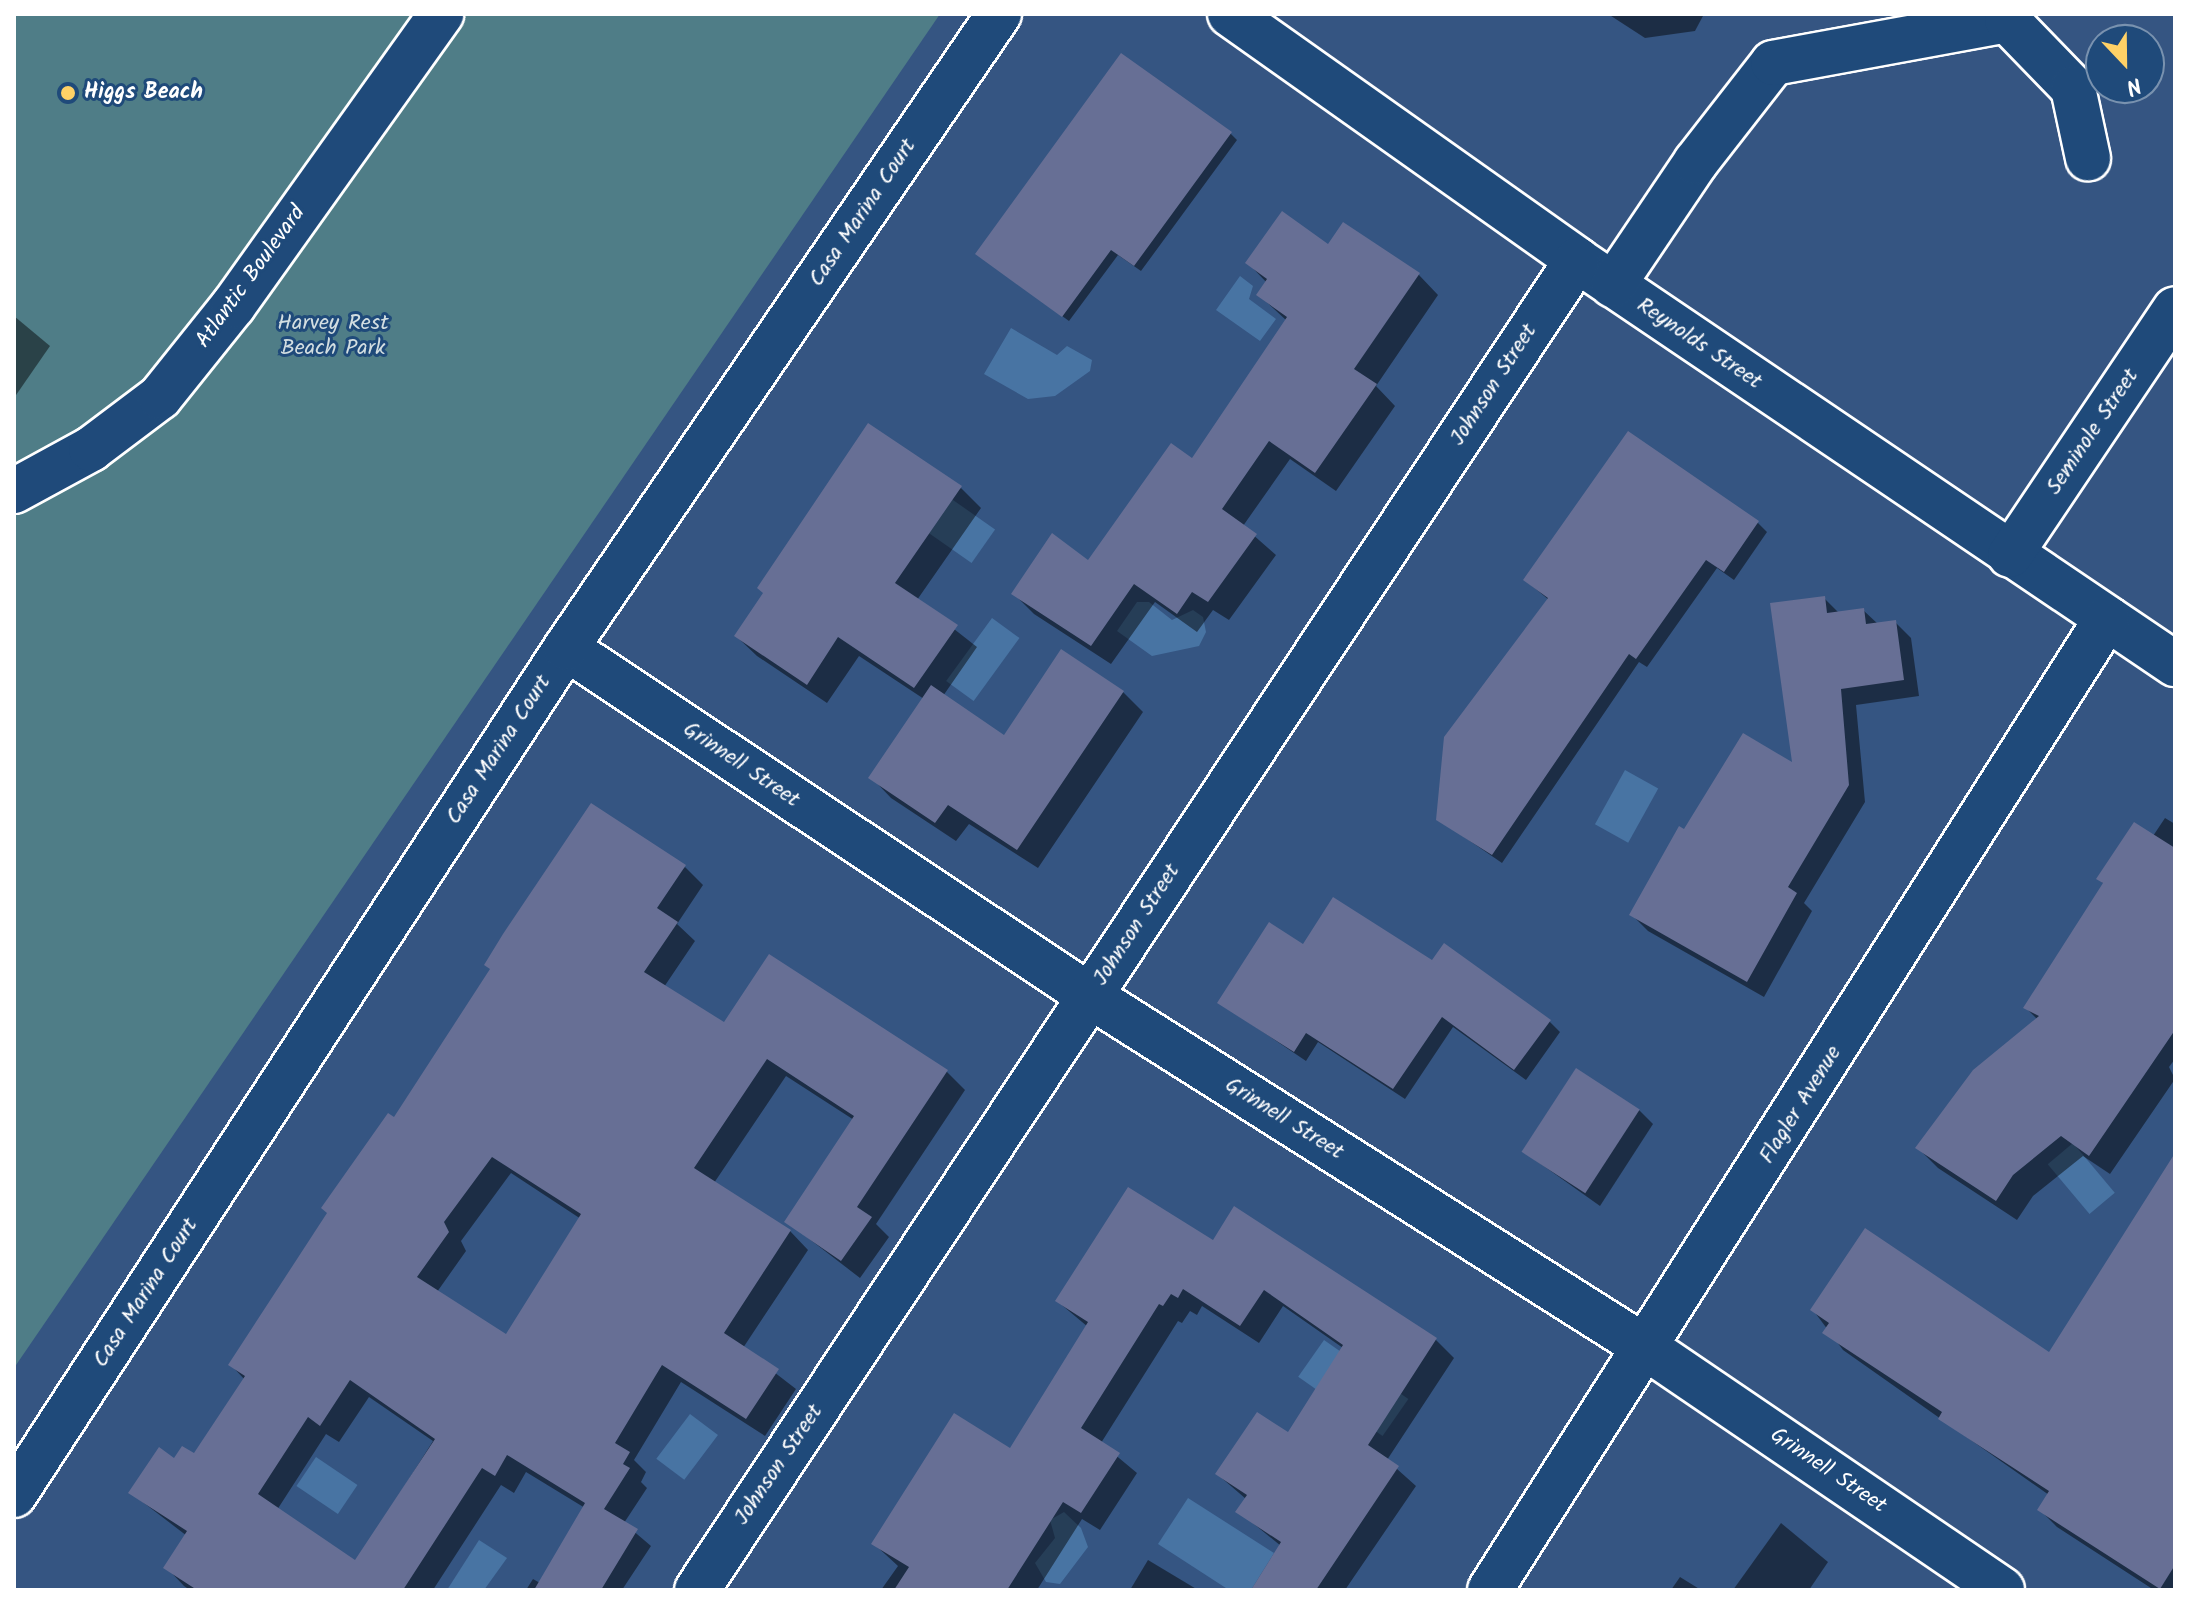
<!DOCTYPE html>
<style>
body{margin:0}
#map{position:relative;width:2189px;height:1604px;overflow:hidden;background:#355582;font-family:Kalam,sans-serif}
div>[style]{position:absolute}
.green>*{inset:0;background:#4f7d87}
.water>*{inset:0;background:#4874a3;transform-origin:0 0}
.shadow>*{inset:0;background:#0007}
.building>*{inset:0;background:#676f95;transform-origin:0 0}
.roads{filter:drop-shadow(2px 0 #fff) drop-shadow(-2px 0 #fff) drop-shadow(0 2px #fff) drop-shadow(0 -2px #fff)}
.minor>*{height:44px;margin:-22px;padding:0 22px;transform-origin:22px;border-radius:22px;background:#1f4a7a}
.dots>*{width:22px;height:22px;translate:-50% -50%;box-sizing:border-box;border:4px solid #1f4a7a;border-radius:50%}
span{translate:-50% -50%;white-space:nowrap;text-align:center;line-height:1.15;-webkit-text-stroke:6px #1f4a7a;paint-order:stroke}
.poi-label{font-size:22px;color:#fff;font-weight:700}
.left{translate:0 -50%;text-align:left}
.street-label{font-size:22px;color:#fff}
.park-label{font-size:22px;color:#d3dee1}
.frame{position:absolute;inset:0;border:16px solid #fff;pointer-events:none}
.north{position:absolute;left:2085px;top:24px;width:80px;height:80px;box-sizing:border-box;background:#1f4a7a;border:2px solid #7992af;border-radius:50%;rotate:158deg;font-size:22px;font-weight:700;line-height:32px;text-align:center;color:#fff}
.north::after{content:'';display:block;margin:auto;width:28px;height:36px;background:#ffd166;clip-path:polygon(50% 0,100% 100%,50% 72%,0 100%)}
</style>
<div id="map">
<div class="green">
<i style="clip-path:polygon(14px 14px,940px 14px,14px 1368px)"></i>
</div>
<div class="water">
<i style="clip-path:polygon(1240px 276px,1253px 286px,1249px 299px,1276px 319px,1260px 341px,1216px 310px)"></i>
<i style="clip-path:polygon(1011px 328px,1057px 355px,1067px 346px,1092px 360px,1090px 371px,1055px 396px,1028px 399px,984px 374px)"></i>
<i style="left:923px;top:479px;width:88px;height:41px;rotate:35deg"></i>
<i style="clip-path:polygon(1137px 602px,1149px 602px,1172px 620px,1193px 610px,1203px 617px,1206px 632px,1199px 646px,1152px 656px,1117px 631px)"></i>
<i style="left:992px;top:618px;width:34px;height:78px;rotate:36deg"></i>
<i style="left:1625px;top:770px;width:38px;height:62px;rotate:29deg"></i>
<i style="left:2073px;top:1143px;width:65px;height:33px;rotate:50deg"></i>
<i style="left:1324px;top:1340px;width:103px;height:45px;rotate:35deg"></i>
<i style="left:690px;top:1414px;width:35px;height:56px;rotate:37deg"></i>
<i style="left:316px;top:1457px;width:50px;height:35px;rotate:34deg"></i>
<i style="clip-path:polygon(1188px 1498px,1274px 1553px,1251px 1590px,1229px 1590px,1158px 1544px)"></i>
<i style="clip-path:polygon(1064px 1512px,1081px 1528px,1088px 1547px,1060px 1584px,1046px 1582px,1035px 1563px,1055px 1538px,1050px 1520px)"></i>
<i style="clip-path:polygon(479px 1540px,507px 1558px,484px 1590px,447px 1590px)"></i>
</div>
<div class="shadow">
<i style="clip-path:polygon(1608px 14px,1704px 14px,1695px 31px,1645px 38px)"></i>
<i style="clip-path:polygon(1230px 133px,1237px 140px,1141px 271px,1118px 255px,1069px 321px,977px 254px)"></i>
<i style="clip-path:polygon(1344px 224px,1419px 275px,1438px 295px,1376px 386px,1395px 406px,1336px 491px,1290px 459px,1243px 526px,1276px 555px,1229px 620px,1213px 610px,1197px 632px,1155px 602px,1111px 664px,1034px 614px,1014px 594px,1089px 563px,1192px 461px,1287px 321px,1259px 295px,1267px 283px,1248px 263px,1328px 246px)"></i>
<i style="clip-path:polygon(14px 316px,50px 346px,14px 398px)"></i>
<i style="clip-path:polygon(961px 488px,981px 508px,917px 600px,977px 647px,943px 696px,1005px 737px,1123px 692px,1143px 712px,1038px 868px,969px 824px,956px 841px,891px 798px,871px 777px,924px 699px,859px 656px,827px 703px,757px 656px,736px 636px)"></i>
<i style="clip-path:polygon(1758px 523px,1767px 532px,1734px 580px,1717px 568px,1647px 667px,1639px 662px,1502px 863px,1438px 819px,1549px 600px,1525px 580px)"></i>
<i style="clip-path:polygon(1824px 598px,1839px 613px,1863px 610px,1878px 624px,1895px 622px,1911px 638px,1919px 696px,1856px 705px,1865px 802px,1804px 903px,1812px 911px,1764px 997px,1648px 931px,1632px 915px,1685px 831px,1794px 766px)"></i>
<i style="clip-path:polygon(2165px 818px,2175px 824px,2175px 1059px,2169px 1067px,2175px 1079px,2110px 1174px,2083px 1156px,2033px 1196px,2017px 1220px,1938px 1168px,1918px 1148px,2038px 1020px,2026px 1008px,2105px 885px,2099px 879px,2153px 836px)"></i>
<i style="clip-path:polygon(evenodd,685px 867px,703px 885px,677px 924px,695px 941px,664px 987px,724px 1025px,770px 956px,947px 1072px,965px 1090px,876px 1224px,889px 1237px,860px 1278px,786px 1221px,854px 1120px,786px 1076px,714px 1183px,790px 1231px,808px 1250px,743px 1348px,796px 1389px,765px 1436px,681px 1382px,634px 1460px,646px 1472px,641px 1482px,647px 1488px,624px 1523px,651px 1546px,622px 1590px,526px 1590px,533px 1579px,540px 1583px,585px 1508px,526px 1472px,514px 1493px,501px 1485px,433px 1590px,190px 1590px,184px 1586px,166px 1567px,187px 1536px,131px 1493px,175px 1460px,195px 1455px,245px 1380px,231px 1365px,395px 1120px,685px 867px,511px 1173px,581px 1219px,506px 1337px,437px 1292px,466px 1251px,461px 1241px,511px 1173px,685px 867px,369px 1397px,433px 1441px,356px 1563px,277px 1510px,326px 1434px,339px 1442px,369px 1397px)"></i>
<i style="clip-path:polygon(1303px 946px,1433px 963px,1549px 1021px,1560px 1032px,1526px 1080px,1453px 1027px,1405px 1099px,1318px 1042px,1306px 1061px,1220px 1003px)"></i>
<i style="clip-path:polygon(1639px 1110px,1653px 1124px,1600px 1206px,1524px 1152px)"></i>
<i style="clip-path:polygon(2175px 1175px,2175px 1590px,2154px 1590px,2057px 1527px,2039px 1509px,2049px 1495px,1843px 1350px,1813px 1310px,2050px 1355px)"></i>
<i style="clip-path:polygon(1235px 1209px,1436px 1340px,1454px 1358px,1387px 1460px,1416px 1486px,1345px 1590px,1254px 1590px,1281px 1546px,1238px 1511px,1246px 1499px,1217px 1474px,1288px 1435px,1343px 1348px,1283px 1306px,1259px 1343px,1202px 1306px,1197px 1315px,1190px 1311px,1182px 1323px,1178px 1321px,1101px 1443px,1137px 1473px,1100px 1530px,1082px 1519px,1037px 1590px,881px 1590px,898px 1566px,873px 1543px,1010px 1451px,1088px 1327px,1057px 1301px,1213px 1242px)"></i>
<i style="clip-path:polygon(1781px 1523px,1828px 1562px,1809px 1590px,1733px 1590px)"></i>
<i style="clip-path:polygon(1148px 1560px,1198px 1590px,1130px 1590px)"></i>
<i style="clip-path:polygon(1680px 1577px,1701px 1590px,1671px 1590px)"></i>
</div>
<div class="building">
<i style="clip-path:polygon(1121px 53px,1232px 132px,1134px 266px,1111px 250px,1062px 317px,975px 254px)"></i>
<i style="clip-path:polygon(1282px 211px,1328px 244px,1343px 222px,1420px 273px,1354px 369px,1377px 384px,1315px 473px,1269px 441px,1222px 509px,1257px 534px,1208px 602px,1192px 592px,1177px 614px,1134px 584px,1091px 646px,1011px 594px,1052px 533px,1088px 560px,1171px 443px,1192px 458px,1287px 317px,1256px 295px,1267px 279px,1245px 263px)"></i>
<i style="clip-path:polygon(868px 423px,962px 486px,895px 583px,958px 625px,914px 688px,838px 637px,807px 685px,734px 636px,763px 593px,757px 588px)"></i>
<i style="clip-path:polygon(1628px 431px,1759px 521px,1724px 572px,1706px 560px,1636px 659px,1629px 654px,1492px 855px,1436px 820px,1444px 737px,1548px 598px,1523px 580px)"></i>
<i style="clip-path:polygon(1825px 596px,1827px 613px,1864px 608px,1866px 624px,1896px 620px,1904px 680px,1841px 689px,1849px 785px,1788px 887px,1797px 893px,1747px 982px,1629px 915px,1679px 826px,1684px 829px,1743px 733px,1792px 762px,1770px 603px)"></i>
<i style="clip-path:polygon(1061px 649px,1124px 691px,1017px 850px,948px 805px,935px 823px,868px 778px,931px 685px,1004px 735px)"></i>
<i style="clip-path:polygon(evenodd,591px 803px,686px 865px,657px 908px,678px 922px,644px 972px,724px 1022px,769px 954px,948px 1070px,857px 1207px,872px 1217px,841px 1261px,784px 1222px,854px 1116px,767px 1059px,694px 1168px,791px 1230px,724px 1333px,779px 1369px,746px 1419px,662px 1365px,615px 1443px,630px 1452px,623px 1464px,630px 1468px,604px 1509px,638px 1529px,601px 1590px,534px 1590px,585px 1503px,507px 1455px,495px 1476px,482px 1468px,403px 1590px,197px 1590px,163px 1568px,187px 1531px,128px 1493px,159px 1447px,174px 1458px,182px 1446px,194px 1453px,245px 1376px,228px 1365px,327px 1213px,321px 1208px,388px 1113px,394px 1117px,490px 969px,484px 965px,503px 934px,591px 803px,492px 1157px,581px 1214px,506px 1334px,417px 1277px,449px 1232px,444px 1222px,492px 1157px,591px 803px,350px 1380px,435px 1439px,355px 1560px,258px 1494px,308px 1417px,320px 1426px,350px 1380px)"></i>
<i style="clip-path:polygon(2134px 822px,2175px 848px,2175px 1030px,2089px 1156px,2061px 1136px,2013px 1175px,1996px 1201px,1915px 1148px,1973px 1070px,2039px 1016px,2023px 1008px,2103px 883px,2096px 879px)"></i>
<i style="clip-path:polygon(1333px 897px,1432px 960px,1444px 943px,1551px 1020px,1514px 1070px,1442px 1017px,1393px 1089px,1306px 1033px,1294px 1052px,1217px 1003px,1269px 922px,1303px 944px)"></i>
<i style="left:1576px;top:1068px;width:76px;height:100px;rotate:33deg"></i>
<i style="clip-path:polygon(2175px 1153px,2175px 1565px,2160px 1589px,2037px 1510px,2049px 1491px,1938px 1419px,1942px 1412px,1822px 1333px,1829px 1323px,1810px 1310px,1865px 1228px,2049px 1352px)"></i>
<i style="clip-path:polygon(1128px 1187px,1213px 1240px,1234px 1206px,1437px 1338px,1368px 1445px,1399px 1466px,1316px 1590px,1251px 1590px,1281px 1542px,1235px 1512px,1247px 1495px,1215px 1474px,1257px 1412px,1288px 1432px,1343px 1345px,1264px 1290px,1240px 1326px,1183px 1289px,1178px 1298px,1171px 1294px,1163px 1306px,1159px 1304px,1081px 1428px,1120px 1453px,1081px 1513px,1063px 1502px,1007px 1590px,894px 1590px,909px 1567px,871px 1544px,954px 1413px,1010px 1448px,1088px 1322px,1055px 1301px)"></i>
</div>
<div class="roads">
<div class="minor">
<i style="left:1230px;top:14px;width:425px;rotate:35.3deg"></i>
<i style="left:1577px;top:260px;width:722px;rotate:34.04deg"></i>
<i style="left:1613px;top:285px;width:148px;rotate:-56deg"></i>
<i style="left:1696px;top:162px;width:125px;rotate:-52.1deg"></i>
<i style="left:1773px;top:63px;width:238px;rotate:-10.4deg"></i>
<i style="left:2007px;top:20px;width:95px;rotate:45.9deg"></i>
<i style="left:2073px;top:88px;width:72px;rotate:77.9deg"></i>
<i style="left:14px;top:491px;width:88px;rotate:-28.6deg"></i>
<i style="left:91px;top:449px;width:86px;rotate:-37deg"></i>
<i style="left:160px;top:397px;width:117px;rotate:-51.3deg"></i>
<i style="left:233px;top:306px;width:359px;rotate:-54.5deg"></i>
<i style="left:2010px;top:555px;width:296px;rotate:-56.1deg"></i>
<i style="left:566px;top:648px;width:629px;rotate:33.59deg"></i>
<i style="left:1090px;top:996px;width:660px;rotate:32.32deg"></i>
<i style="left:1648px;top:1349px;width:428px;rotate:34.2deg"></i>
<i style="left:14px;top:1495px;width:1011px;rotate:-56.91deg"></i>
<i style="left:566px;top:648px;width:768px;rotate:-55.67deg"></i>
<i style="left:697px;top:1590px;width:1595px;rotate:-56.51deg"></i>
<i style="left:1490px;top:1590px;width:1151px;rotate:-57.59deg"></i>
</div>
</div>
<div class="dots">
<i style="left:68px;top:93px;background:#ffd166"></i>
</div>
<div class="poi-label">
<span class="left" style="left:84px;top:93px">Higgs Beach</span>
</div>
<div class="street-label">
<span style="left:863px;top:213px;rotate:-56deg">Casa Marina Court</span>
<span style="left:251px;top:277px;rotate:-54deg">Atlantic Boulevard</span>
<span style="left:1699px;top:344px;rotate:34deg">Reynolds Street</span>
<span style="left:1494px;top:385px;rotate:-57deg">Johnson Street</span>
<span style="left:2093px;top:432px;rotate:-56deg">Seminole Street</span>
<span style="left:499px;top:750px;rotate:-57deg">Casa Marina Court</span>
<span style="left:741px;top:765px;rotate:34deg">Grinnell Street</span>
<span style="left:1137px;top:925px;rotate:-57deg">Johnson Street</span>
<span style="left:1801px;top:1105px;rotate:-58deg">Flagler Avenue</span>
<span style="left:1284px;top:1119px;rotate:32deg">Grinnell Street</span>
<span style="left:146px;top:1293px;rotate:-57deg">Casa Marina Court</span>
<span style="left:779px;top:1465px;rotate:-56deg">Johnson Street</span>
<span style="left:1828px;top:1471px;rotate:34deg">Grinnell Street</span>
</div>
<div class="park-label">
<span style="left:333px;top:336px">Harvey Rest<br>Beach Park</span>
</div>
<div class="frame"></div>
<div class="north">N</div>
</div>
